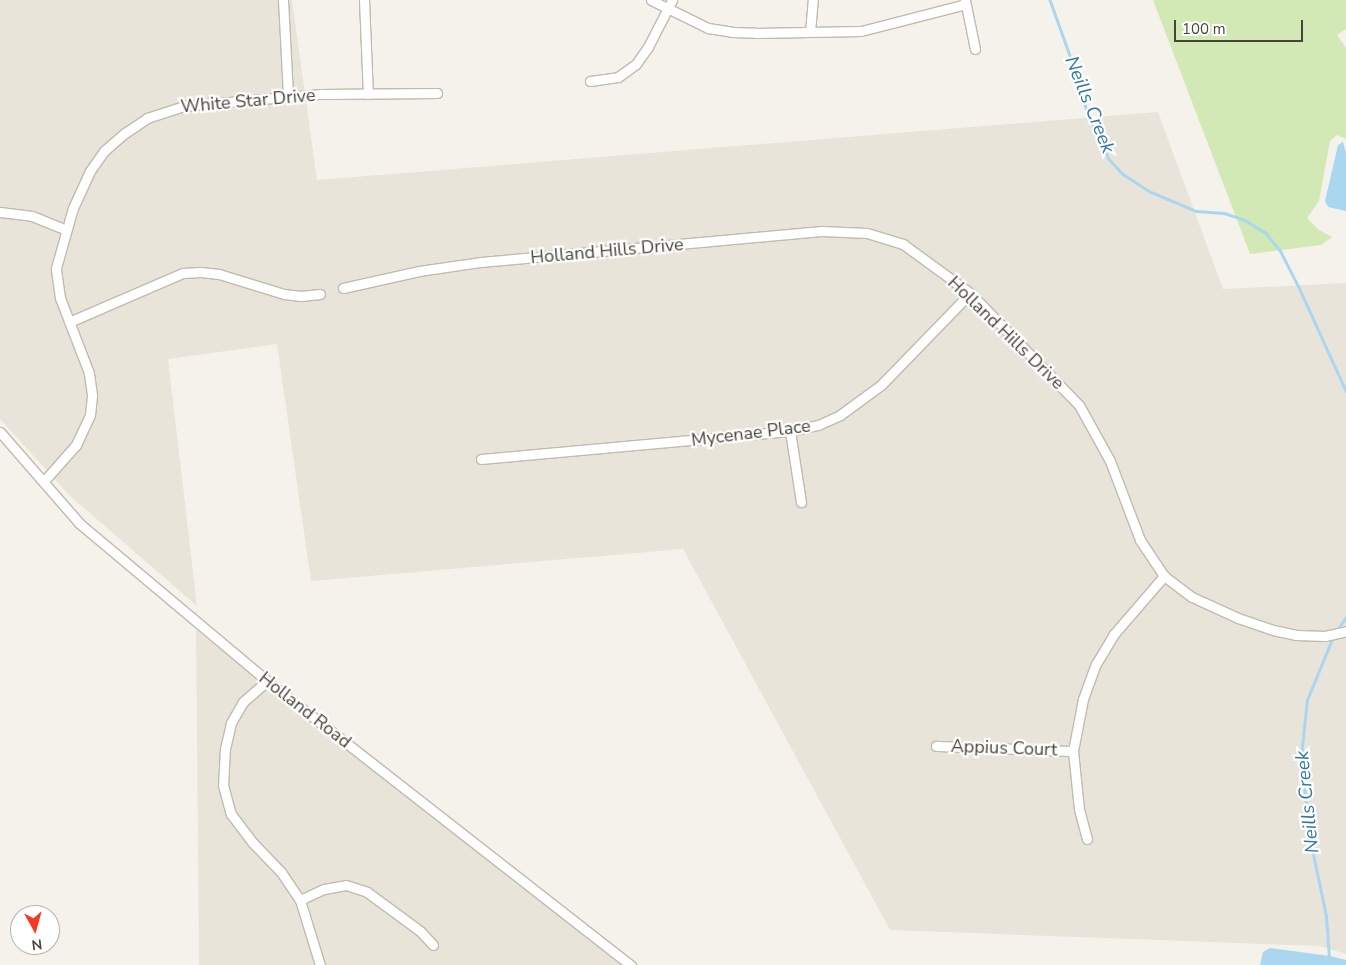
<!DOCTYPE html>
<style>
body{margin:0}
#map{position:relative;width:1346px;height:965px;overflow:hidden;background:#f5f2ec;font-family:"Nunito Sans",sans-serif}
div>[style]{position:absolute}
.residential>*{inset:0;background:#e9e4da}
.green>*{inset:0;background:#d3e9b5}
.water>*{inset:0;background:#aad6f0}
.stream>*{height:2.5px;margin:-1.25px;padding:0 1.25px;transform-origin:1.25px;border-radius:1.25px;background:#aad6f0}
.roads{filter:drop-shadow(1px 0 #c1baae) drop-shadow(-1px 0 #c1baae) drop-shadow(0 1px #c1baae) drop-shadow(0 -1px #c1baae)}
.street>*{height:9px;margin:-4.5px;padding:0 4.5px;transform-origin:4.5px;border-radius:4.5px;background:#fff}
span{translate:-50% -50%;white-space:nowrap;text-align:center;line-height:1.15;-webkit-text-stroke:4.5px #fff;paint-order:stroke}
.street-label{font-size:18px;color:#4a4339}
.water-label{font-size:19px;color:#2f78a6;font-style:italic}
.north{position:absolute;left:10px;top:905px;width:50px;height:50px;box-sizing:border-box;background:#fff;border:1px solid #b7b4b0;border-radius:50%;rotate:173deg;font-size:14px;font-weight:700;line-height:20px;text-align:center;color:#4a4339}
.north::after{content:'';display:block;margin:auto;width:18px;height:22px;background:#f73921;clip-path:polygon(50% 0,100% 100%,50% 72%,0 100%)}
.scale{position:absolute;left:1174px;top:20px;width:129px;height:22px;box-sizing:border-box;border:2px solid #4a4339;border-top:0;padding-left:6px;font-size:15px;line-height:18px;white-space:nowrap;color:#4a4339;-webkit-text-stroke:4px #fff;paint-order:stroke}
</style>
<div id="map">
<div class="residential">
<i style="clip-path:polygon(0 0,292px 0,317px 180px,1158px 112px,1223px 289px,1346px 283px,1346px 954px,1320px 946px,890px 930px,683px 549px,311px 581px,277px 344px,168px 359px,197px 606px,69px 495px,0 419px)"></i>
<i style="clip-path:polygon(196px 630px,621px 965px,199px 965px)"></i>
</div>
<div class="green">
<i style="clip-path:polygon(1153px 0,1346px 0,1346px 29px,1337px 35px,1346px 48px,1346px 139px,1337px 135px,1330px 141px,1319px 201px,1307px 218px,1319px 230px,1332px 237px,1321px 245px,1250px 254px)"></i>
</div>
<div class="water">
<i style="clip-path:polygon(1343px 142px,1346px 153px,1346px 211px,1328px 207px,1325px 201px,1338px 145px)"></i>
<i style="clip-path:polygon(1270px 948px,1330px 956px,1346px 960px,1346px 965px,1260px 965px,1263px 952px)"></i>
</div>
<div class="stream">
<i style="left:1050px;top:0;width:80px;rotate:70.2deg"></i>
<i style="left:1077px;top:75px;width:41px;rotate:74.6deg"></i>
<i style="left:1088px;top:115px;width:49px;rotate:64.5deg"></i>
<i style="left:1109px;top:159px;width:21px;rotate:47deg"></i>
<i style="left:1123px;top:174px;width:33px;rotate:33deg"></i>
<i style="left:1151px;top:192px;width:49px;rotate:22.9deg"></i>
<i style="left:1196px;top:211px;width:28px;rotate:4deg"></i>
<i style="left:1224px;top:213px;width:20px;rotate:18deg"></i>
<i style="left:1243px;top:219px;width:27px;rotate:31deg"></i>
<i style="left:1266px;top:233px;width:22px;rotate:51deg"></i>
<i style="left:1280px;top:250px;width:39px;rotate:63deg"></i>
<i style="left:1298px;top:285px;width:116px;rotate:65.6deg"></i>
<i style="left:1337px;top:630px;width:16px;rotate:-55deg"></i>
<i style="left:1329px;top:958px;width:42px;rotate:-94.1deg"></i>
<i style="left:1326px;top:916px;width:83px;rotate:-101.9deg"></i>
<i style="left:1309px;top:835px;width:79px;rotate:-95.8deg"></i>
<i style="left:1301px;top:756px;width:56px;rotate:-83.9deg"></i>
<i style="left:1307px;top:700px;width:68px;rotate:-67.6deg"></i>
</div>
<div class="roads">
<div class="street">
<i style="left:283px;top:0;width:97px;rotate:87deg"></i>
<i style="left:364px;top:0;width:94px;rotate:87.6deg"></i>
<i style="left:651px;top:0;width:64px;rotate:26.2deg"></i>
<i style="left:708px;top:28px;width:24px;rotate:9deg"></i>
<i style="left:732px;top:32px;width:24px;rotate:2deg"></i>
<i style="left:756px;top:33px;width:105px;rotate:-1.1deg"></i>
<i style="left:861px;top:31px;width:108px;rotate:-14.4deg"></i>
<i style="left:965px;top:0;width:50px;rotate:78.5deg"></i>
<i style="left:810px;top:32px;width:32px;rotate:-85deg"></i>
<i style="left:590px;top:81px;width:28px;rotate:-8deg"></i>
<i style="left:618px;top:77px;width:22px;rotate:-36deg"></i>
<i style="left:636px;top:64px;width:21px;rotate:-55deg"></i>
<i style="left:648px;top:47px;width:53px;rotate:-62.9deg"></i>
<i style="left:0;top:212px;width:32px;rotate:7deg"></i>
<i style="left:32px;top:216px;width:35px;rotate:22deg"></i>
<i style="left:343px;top:288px;width:78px;rotate:-12.6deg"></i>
<i style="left:419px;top:271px;width:63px;rotate:-8.3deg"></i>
<i style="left:481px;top:262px;width:342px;rotate:-5.2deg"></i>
<i style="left:822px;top:231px;width:45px;rotate:2.5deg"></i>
<i style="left:867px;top:233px;width:38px;rotate:17deg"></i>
<i style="left:903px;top:244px;width:83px;rotate:36.2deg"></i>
<i style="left:970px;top:293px;width:156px;rotate:45.8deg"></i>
<i style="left:1079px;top:405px;width:64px;rotate:61deg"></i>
<i style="left:1110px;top:461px;width:85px;rotate:69.2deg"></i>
<i style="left:1140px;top:540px;width:43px;rotate:56.3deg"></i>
<i style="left:1164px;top:576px;width:35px;rotate:37deg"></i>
<i style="left:1192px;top:597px;width:51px;rotate:24.5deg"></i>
<i style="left:1238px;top:618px;width:37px;rotate:19deg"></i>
<i style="left:1273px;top:630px;width:24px;rotate:12deg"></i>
<i style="left:1296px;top:635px;width:29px;rotate:2deg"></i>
<i style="left:1325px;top:636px;width:22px;rotate:-13deg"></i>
<i style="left:69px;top:322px;width:124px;rotate:-23.3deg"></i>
<i style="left:183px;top:273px;width:17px;rotate:-3deg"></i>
<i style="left:200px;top:272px;width:19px;rotate:6deg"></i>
<i style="left:219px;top:274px;width:68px;rotate:17.1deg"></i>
<i style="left:284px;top:294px;width:17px;rotate:7deg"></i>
<i style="left:301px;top:296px;width:19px;rotate:-6deg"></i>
<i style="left:790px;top:431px;width:72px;rotate:81.2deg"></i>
<i style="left:0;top:432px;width:121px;rotate:49deg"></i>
<i style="left:79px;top:523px;width:246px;rotate:40deg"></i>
<i style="left:267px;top:681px;width:462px;rotate:38deg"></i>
<i style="left:481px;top:459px;width:310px;rotate:-5.2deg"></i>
<i style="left:790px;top:431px;width:29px;rotate:-12deg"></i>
<i style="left:818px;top:425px;width:24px;rotate:-24deg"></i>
<i style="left:840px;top:415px;width:51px;rotate:-36.2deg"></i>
<i style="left:881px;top:385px;width:128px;rotate:-45.9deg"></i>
<i style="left:44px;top:481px;width:48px;rotate:-48.4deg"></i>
<i style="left:76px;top:445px;width:33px;rotate:-65deg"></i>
<i style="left:90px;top:415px;width:20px;rotate:-84deg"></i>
<i style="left:92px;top:395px;width:22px;rotate:-98deg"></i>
<i style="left:89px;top:373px;width:80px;rotate:-111.1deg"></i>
<i style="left:60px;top:298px;width:30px;rotate:-98deg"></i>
<i style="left:56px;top:268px;width:62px;rotate:-74.2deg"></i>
<i style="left:73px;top:208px;width:41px;rotate:-65.3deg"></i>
<i style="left:90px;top:171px;width:24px;rotate:-55deg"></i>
<i style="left:104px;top:151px;width:28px;rotate:-41deg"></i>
<i style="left:125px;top:133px;width:27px;rotate:-34deg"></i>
<i style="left:147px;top:118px;width:38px;rotate:-18deg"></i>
<i style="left:183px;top:106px;width:139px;rotate:-5deg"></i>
<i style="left:321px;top:94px;width:116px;rotate:-0.5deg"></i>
<i style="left:267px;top:681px;width:32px;rotate:139deg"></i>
<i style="left:243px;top:702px;width:24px;rotate:120deg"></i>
<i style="left:231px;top:723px;width:26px;rotate:103deg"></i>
<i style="left:225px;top:748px;width:37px;rotate:93deg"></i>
<i style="left:223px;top:785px;width:30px;rotate:75deg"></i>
<i style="left:231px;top:814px;width:36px;rotate:53deg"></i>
<i style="left:253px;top:843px;width:40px;rotate:46deg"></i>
<i style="left:281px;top:872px;width:34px;rotate:56deg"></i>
<i style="left:300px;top:900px;width:68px;rotate:72.9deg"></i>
<i style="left:936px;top:746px;width:137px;rotate:2.1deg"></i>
<i style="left:1087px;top:839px;width:31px;rotate:-105deg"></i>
<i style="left:1079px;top:809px;width:58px;rotate:-95.9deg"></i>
<i style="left:1073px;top:751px;width:53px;rotate:-79.1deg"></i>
<i style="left:1083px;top:699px;width:37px;rotate:-70deg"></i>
<i style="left:1096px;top:664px;width:35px;rotate:-59deg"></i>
<i style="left:1114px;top:634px;width:77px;rotate:-49.2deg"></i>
<i style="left:300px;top:900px;width:26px;rotate:-25deg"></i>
<i style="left:324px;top:889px;width:22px;rotate:-10deg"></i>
<i style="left:346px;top:885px;width:22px;rotate:18deg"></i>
<i style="left:367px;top:892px;width:66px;rotate:36.3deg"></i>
<i style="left:420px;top:931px;width:19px;rotate:47deg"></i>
</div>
</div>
<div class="street-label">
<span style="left:248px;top:101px;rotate:-5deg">White Star Drive</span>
<span style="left:607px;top:251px;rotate:-5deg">Holland Hills Drive</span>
<span style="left:1006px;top:333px;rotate:44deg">Holland Hills Drive</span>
<span style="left:751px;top:433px;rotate:-7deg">Mycenae Place</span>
<span style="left:305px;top:710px;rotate:38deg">Holland Road</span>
<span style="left:1004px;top:748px;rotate:2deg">Appius Court</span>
</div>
<div class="water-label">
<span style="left:1089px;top:105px;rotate:68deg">Neills Creek</span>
<span style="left:1308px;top:802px;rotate:-96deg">Neills Creek</span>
</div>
<div class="north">N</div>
<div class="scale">100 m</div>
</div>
